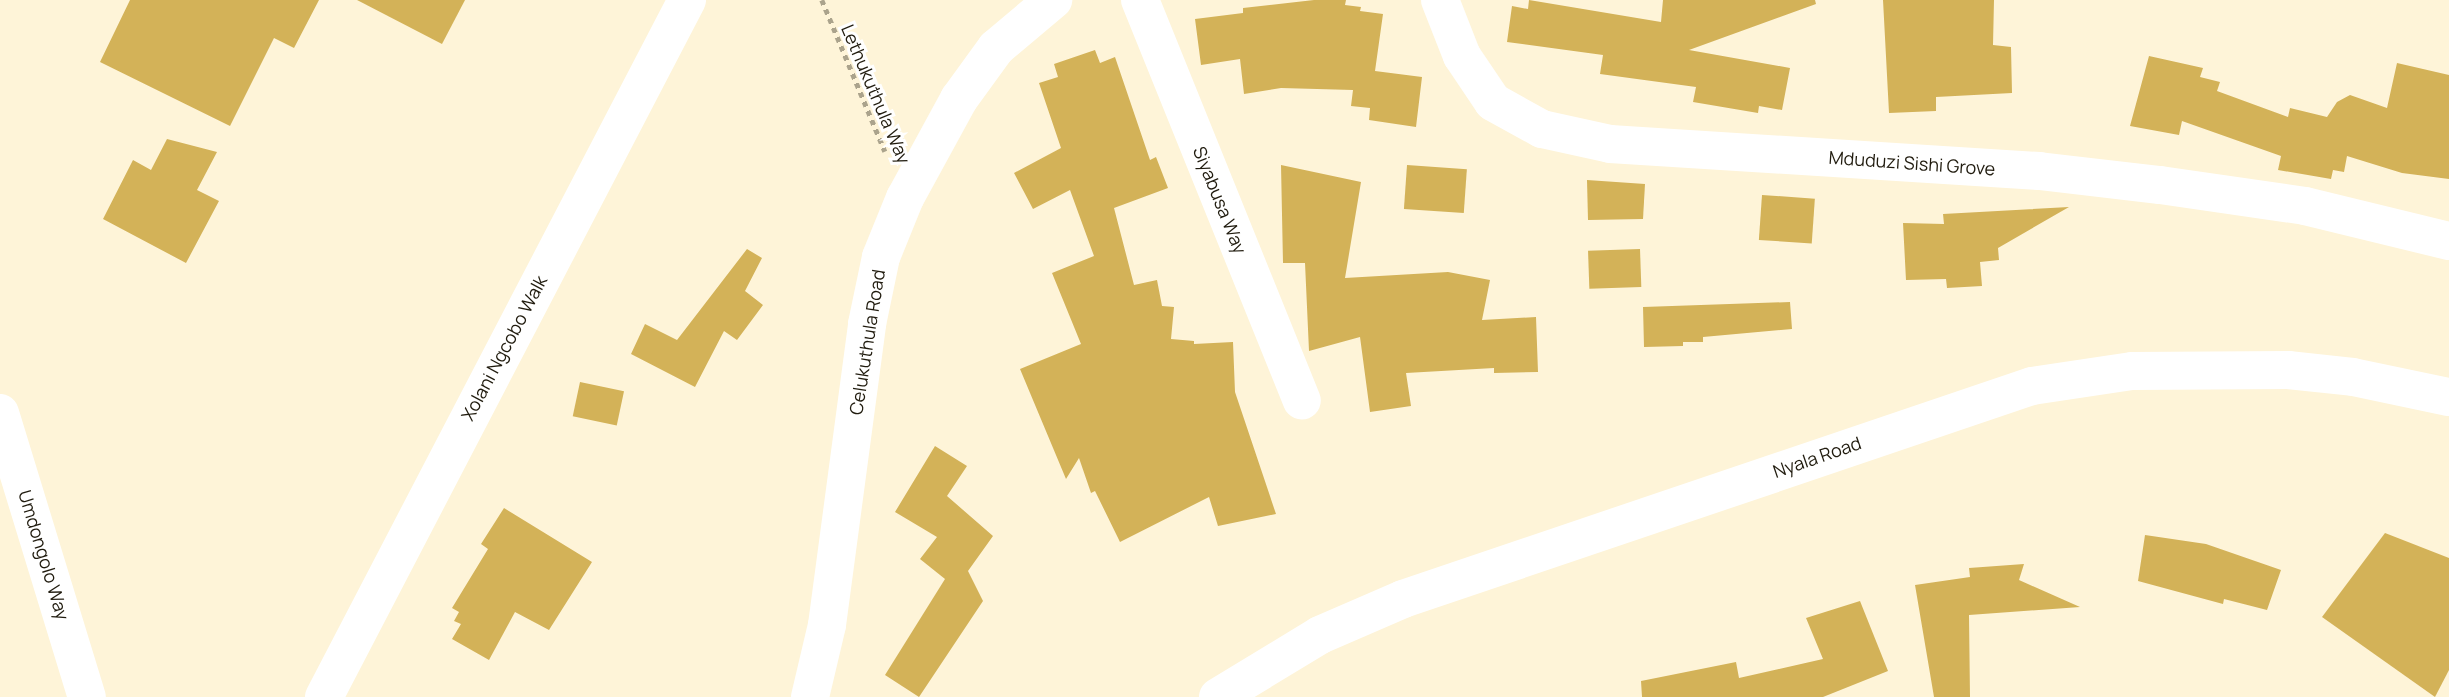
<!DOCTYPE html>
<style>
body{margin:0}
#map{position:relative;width:2449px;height:697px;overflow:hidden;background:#fef4d8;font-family:Manrope,sans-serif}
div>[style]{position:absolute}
.building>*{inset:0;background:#d3b258;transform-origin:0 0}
.path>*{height:4.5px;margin-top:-2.25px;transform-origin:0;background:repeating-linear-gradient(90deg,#aba38c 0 5px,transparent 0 10px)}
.street>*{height:38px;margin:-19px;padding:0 19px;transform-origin:19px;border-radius:19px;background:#fff}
.secondary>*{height:38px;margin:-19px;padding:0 19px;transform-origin:19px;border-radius:19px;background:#fff}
span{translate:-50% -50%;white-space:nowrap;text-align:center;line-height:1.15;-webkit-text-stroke:6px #fff;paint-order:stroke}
.street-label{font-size:18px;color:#201b0e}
</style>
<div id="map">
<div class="building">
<i style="clip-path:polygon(130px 0,319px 0,294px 48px,274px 38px,230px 126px,100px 62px)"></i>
<i style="clip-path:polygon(357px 0,465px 0,442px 44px)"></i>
<i style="clip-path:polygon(1314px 0,1346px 0,1345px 5px,1361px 7px,1360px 11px,1383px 14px,1375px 71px,1422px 77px,1416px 127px,1369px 120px,1370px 108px,1351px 106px,1353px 90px,1281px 88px,1244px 94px,1240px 59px,1201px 65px,1195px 19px,1243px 13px,1243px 8px)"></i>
<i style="clip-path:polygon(1529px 0,1661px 22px,1663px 0,1815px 0,1816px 4px,1689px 50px,1790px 68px,1782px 110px,1759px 106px,1758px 113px,1693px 102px,1696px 87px,1600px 74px,1603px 55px,1507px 42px,1512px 6px,1528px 9px)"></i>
<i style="clip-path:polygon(1883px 0,1994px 0,1993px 45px,2011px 47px,2012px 93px,1936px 97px,1936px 111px,1889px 113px)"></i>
<i style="clip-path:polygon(1095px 50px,1100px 63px,1115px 57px,1150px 160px,1156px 157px,1168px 188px,1114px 208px,1134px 285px,1157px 280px,1162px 306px,1174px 307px,1171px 339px,1194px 341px,1194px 344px,1233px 342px,1235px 392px,1276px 514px,1218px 526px,1209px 497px,1120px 542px,1095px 491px,1091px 493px,1079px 458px,1066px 479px,1020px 369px,1081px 344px,1052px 273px,1094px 256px,1070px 190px,1033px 209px,1014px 173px,1061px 148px,1039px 83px,1058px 77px,1054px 64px)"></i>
<i style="clip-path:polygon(2149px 56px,2203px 68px,2200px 77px,2220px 82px,2217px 91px,2288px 117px,2290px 108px,2327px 117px,2337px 102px,2350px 95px,2387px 108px,2397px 63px,2449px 75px,2449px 179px,2402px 173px,2347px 156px,2344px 172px,2333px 170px,2331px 179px,2278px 170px,2281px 156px,2182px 121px,2179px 135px,2130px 126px)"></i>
<i style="clip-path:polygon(167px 139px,217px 152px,197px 190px,219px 201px,186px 263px,103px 219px,133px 160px,151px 170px)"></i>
<i style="clip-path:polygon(1281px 165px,1361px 182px,1345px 278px,1448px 272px,1490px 280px,1482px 320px,1536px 317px,1538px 372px,1494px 373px,1494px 368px,1406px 373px,1411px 406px,1370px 412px,1360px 337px,1309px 351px,1305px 263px,1283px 263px)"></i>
<i style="left:1407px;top:165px;width:60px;height:44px;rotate:4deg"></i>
<i style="clip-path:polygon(1587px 180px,1645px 184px,1643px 219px,1588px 220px)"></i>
<i style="left:1762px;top:195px;width:53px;height:45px;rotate:4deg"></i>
<i style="clip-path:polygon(2069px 207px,1998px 248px,1999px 260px,1980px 262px,1982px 286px,1947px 288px,1946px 279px,1906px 280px,1903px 223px,1944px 224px,1943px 214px)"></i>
<i style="clip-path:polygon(747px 249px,762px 258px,745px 291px,763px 305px,737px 340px,724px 331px,695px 387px,631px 354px,645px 324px,677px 340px)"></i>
<i style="left:1640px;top:249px;width:38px;height:52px;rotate:88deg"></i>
<i style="clip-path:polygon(1790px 302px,1792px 329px,1703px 337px,1703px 342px,1683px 342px,1683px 346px,1644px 347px,1643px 307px)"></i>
<i style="left:580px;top:382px;width:45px;height:35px;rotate:12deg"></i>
<i style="clip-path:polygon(935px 446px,967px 466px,947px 496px,993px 536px,968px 571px,983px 601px,919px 697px,885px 675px,945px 579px,920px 559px,937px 537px,895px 512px)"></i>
<i style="clip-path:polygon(504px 508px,592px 562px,549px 630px,515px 612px,489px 660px,452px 639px,461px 624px,454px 621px,459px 612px,452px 608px,488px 549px,481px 544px)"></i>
<i style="clip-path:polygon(2385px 533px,2449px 558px,2449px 670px,2435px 697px,2322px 617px)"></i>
<i style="clip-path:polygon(2145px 535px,2206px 544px,2281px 570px,2267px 610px,2224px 599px,2223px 604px,2138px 581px)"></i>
<i style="clip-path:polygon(2024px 564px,2019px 580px,2080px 607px,1969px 615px,1970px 697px,1934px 697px,1915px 585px,1970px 577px,1969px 568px)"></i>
<i style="clip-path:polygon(1860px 601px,1888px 671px,1823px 697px,1642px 697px,1641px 681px,1736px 662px,1739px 678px,1823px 659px,1806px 618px)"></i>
</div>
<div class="path">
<i style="left:822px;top:0;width:164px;rotate:67.4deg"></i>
</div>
<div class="street">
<i style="left:1140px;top:0;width:432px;rotate:68deg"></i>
<i style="left:1440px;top:0;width:60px;rotate:68.6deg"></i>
<i style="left:1462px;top:56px;width:55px;rotate:56deg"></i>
<i style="left:1493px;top:102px;width:56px;rotate:28.9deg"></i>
<i style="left:1542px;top:129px;width:70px;rotate:12.4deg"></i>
<i style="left:1610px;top:144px;width:430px;rotate:3.6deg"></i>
<i style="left:2039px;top:171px;width:122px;rotate:6.6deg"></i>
<i style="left:2160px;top:185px;width:147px;rotate:8.2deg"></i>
<i style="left:2305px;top:206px;width:148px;rotate:13.7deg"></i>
<i style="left:0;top:413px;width:297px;rotate:73deg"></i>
<i style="left:324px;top:697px;width:786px;rotate:-62.49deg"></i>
<i style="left:810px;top:697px;width:74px;rotate:-76.7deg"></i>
<i style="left:827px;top:625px;width:304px;rotate:-82.4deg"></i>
<i style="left:867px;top:324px;width:68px;rotate:-78.2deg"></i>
<i style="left:881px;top:257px;width:64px;rotate:-67.9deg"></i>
<i style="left:905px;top:198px;width:113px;rotate:-61.4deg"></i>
<i style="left:959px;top:99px;width:63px;rotate:-54deg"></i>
<i style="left:996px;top:48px;width:75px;rotate:-40.1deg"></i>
</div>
<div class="secondary">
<i style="left:1218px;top:697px;width:119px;rotate:-31.3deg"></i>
<i style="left:1320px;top:635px;width:90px;rotate:-23.4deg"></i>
<i style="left:1403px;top:599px;width:664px;rotate:-18.71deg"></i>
<i style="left:2032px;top:386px;width:101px;rotate:-8.5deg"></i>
<i style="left:2132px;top:371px;width:156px;rotate:-0.4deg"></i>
<i style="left:2288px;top:370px;width:65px;rotate:6.1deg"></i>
<i style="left:2353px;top:377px;width:98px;rotate:11.8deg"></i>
</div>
<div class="street-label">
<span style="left:876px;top:94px;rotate:67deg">Lethukuthula Way</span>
<span style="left:1912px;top:163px;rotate:4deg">Mduduzi Sishi Grove</span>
<span style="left:1220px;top:200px;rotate:68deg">Siyabusa Way</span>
<span style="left:867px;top:342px;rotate:-81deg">Celukuthula Road</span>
<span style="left:504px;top:348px;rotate:-62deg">Xolani Ngcobo Walk</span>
<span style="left:1817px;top:457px;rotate:-19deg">Nyala Road</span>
<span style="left:44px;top:555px;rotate:73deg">Umdongolo Way</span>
</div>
</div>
